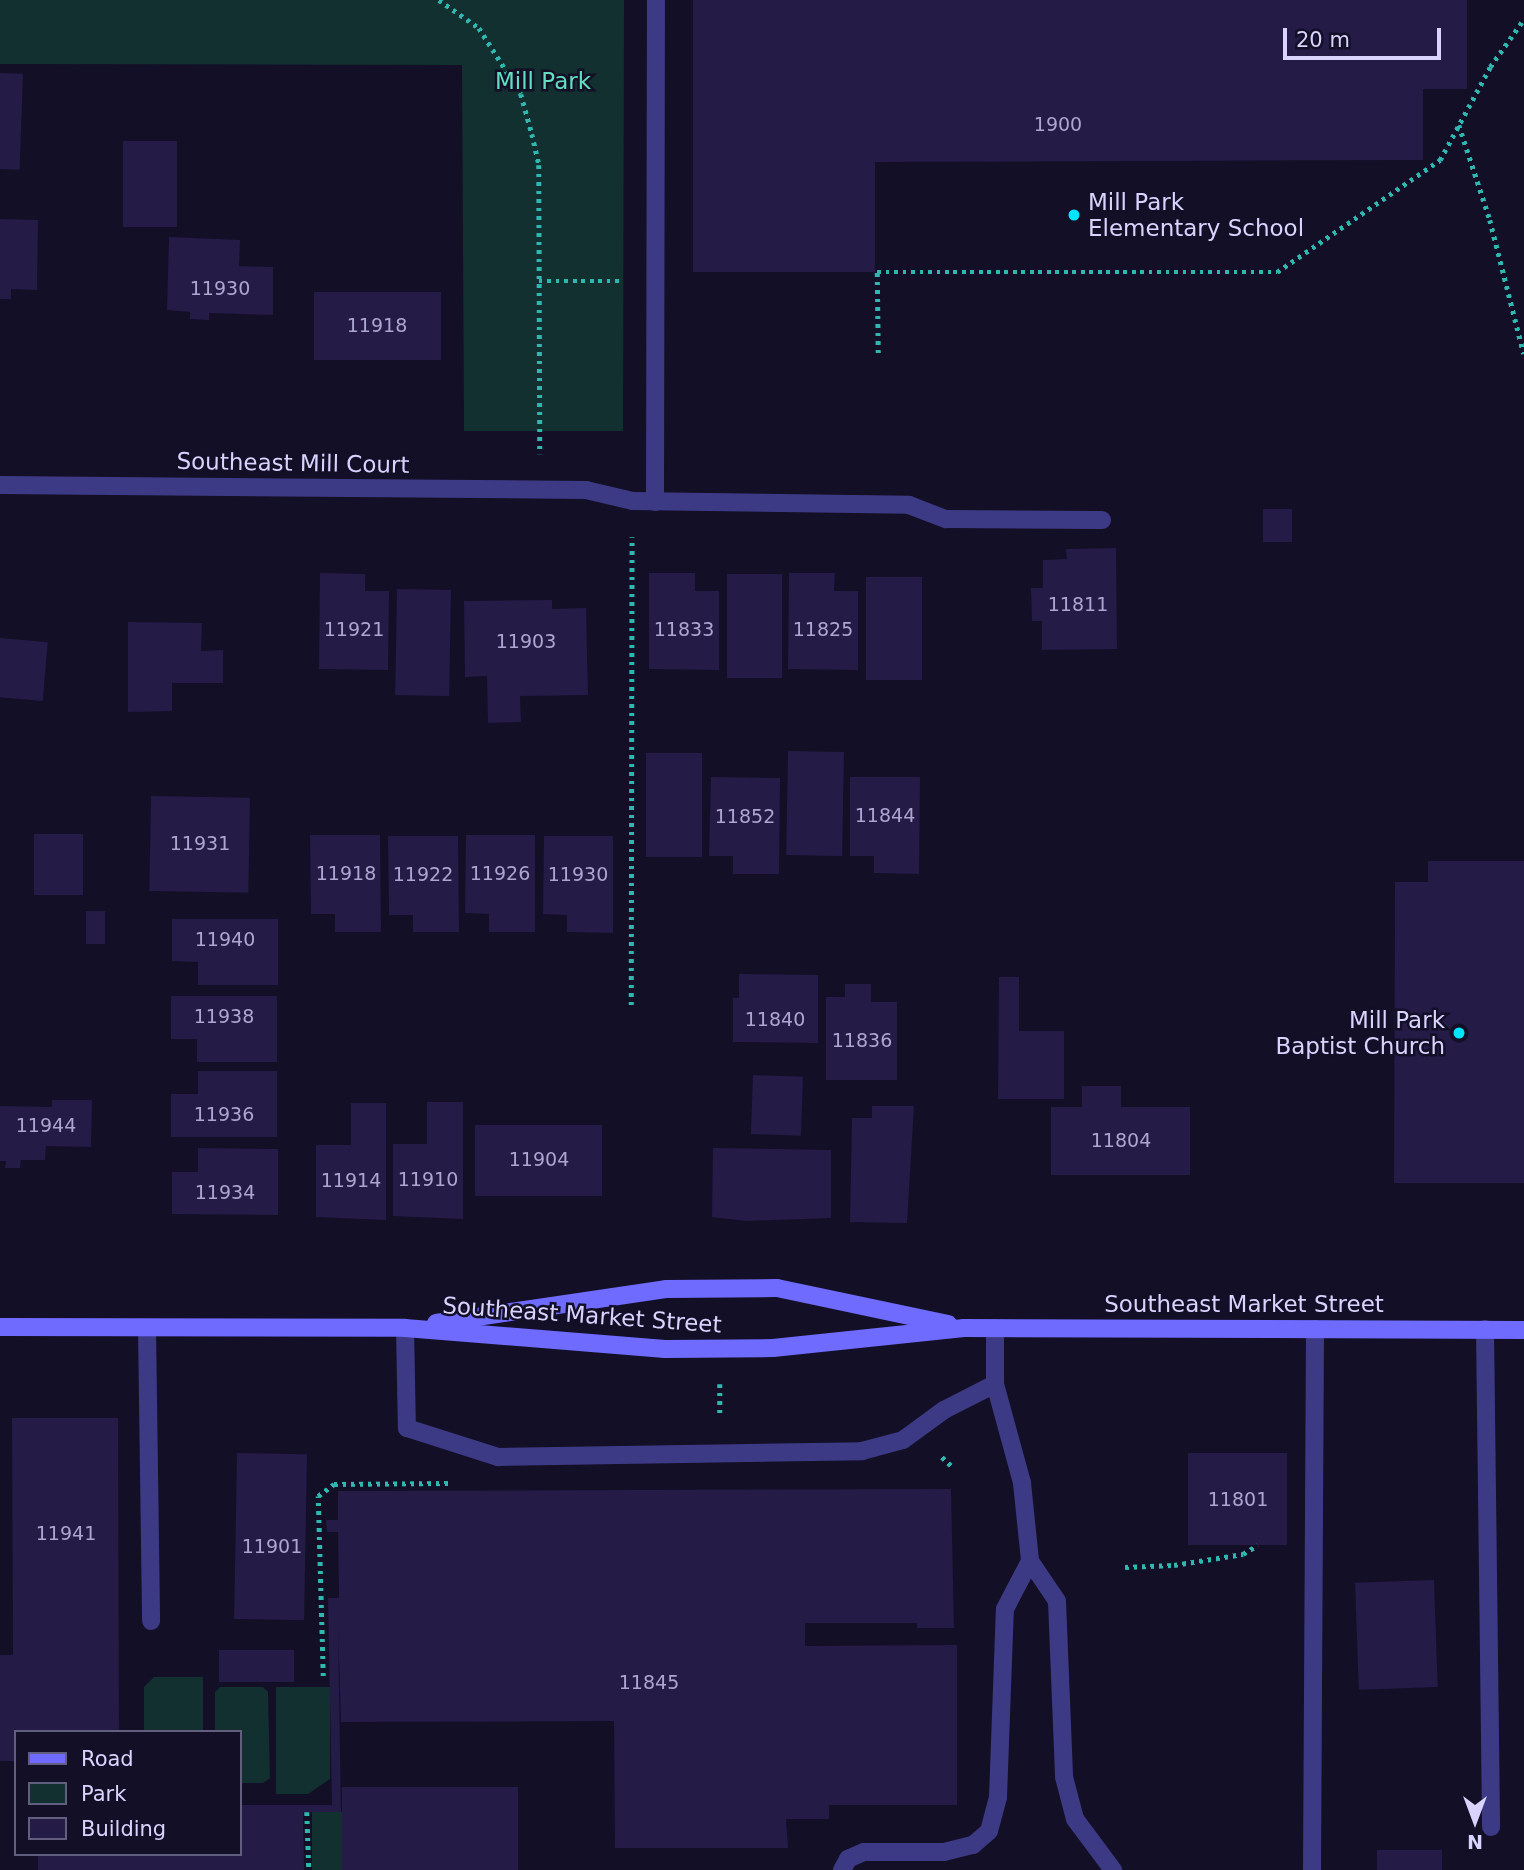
<!DOCTYPE html>
<style>
body{margin:0}
#map{position:relative;width:1524px;height:1870px;overflow:hidden;background:#130f26;font-family:"DejaVu Sans",sans-serif}
div>[style]{position:absolute}
.green>*{inset:0;background:#12302f;transform-origin:0 0}
.building>*{inset:0;background:#241b47;transform-origin:0 0}
.path>*{height:4.5px;margin-top:-2.25px;transform-origin:0;background:repeating-linear-gradient(90deg,#2fb8b0 0 3.5px,transparent 0 8.5px)}
.lane>*{height:18px;margin:-9px;padding:0 9px;transform-origin:9px;border-radius:9px;background:#3d3a85}
.street>*{height:18px;margin:-9px;padding:0 9px;transform-origin:9px;border-radius:9px;background:#3d3a85}
.secondary>*{height:18px;margin:-9px;padding:0 9px;transform-origin:9px;border-radius:9px;background:#6f6bff}
.dots>*{width:19px;height:19px;translate:-50% -50%;box-sizing:border-box;border:4px solid #130f26;border-radius:50%}
span{translate:-50% -50%;white-space:nowrap;text-align:center;line-height:1.15;-webkit-text-stroke:5px #130f26;paint-order:stroke}
.number-label{font-size:19px;color:#aca6d1}
.number-label span{-webkit-text-stroke-width:0}
.park-label{font-size:23px;color:#5fe0c0}
.poi-label{font-size:23px;color:#d9d4ff}
.left{translate:0 -50%;text-align:left}
.right{translate:-100% -50%;text-align:right}
.street-label{font-size:23px;color:#d9d4ff}
.legend{position:absolute;left:14px;top:1730px;width:228px;height:126px;box-sizing:border-box;background:#130f26;border:2px solid #625e7d;margin:0;padding:9px 12px;list-style:none;font-size:21px;color:#d9d4ff}
.legend li{display:flex;align-items:center;gap:14px;height:35px}
.legend b{width:35px;border:2px solid #625e7d}
.north{position:absolute;left:1440px;top:1786px;width:70px;height:70px;-webkit-text-stroke:5px #130f26;paint-order:stroke;rotate:180deg;font-size:19px;font-weight:700;line-height:28px;text-align:center;color:#d9d4ff}
.north::after{content:'';display:block;margin:auto;width:24px;height:32px;background:#d9d4ff;clip-path:polygon(50% 0,100% 100%,50% 72%,0 100%)}
.scale{position:absolute;left:1283px;top:28px;width:158px;height:32px;box-sizing:border-box;border:4px solid #d9d4ff;border-top:0;padding-left:9px;font-size:21px;line-height:24px;white-space:nowrap;color:#d9d4ff;-webkit-text-stroke:5px #130f26;paint-order:stroke}
</style>
<div id="map">
<div class="green">
<i style="clip-path:polygon(0 0,624px 0,623px 431px,464px 431px,462px 65px,0 64px)"></i>
<i style="clip-path:polygon(154px 1677px,203px 1677px,203px 1732px,144px 1732px,144px 1687px)"></i>
<i style="clip-path:polygon(220px 1687px,263px 1687px,268px 1692px,270px 1778px,263px 1783px,240px 1783px,240px 1732px,215px 1732px,215px 1692px)"></i>
<i style="clip-path:polygon(276px 1687px,330px 1687px,330px 1779px,308px 1794px,276px 1794px)"></i>
<i style="left:312px;top:1812px;width:30px;height:58px"></i>
</div>
<div class="building">
<i style="clip-path:polygon(693px 0,1467px 0,1467px 89px,1423px 89px,1423px 160px,875px 162px,875px 272px,693px 272px)"></i>
<i style="left:0;top:73px;width:23px;height:96px;rotate:2deg"></i>
<i style="left:123px;top:141px;width:54px;height:86px"></i>
<i style="clip-path:polygon(0 219px,38px 220px,37px 290px,11px 289px,11px 299px,0 299px)"></i>
<i style="clip-path:polygon(169px 237px,240px 240px,239px 266px,273px 267px,273px 315px,209px 313px,209px 320px,190px 319px,190px 312px,167px 310px)"></i>
<i style="left:314px;top:292px;width:127px;height:68px"></i>
<i style="left:1263px;top:509px;width:29px;height:33px"></i>
<i style="clip-path:polygon(1116px 548px,1117px 649px,1042px 650px,1042px 621px,1032px 621px,1031px 588px,1043px 588px,1043px 560px,1067px 559px,1066px 549px)"></i>
<i style="clip-path:polygon(320px 573px,365px 574px,365px 591px,389px 591px,388px 670px,319px 669px)"></i>
<i style="clip-path:polygon(649px 573px,695px 573px,695px 591px,719px 591px,719px 670px,649px 669px)"></i>
<i style="clip-path:polygon(789px 573px,835px 573px,834px 591px,858px 591px,858px 670px,788px 669px)"></i>
<i style="left:727px;top:574px;width:55px;height:104px"></i>
<i style="left:866px;top:577px;width:56px;height:103px"></i>
<i style="left:397px;top:589px;width:54px;height:106px;rotate:1deg"></i>
<i style="clip-path:polygon(552px 600px,552px 609px,586px 608px,588px 695px,520px 696px,521px 722px,488px 723px,487px 676px,465px 677px,464px 601px)"></i>
<i style="clip-path:polygon(128px 622px,202px 623px,201px 651px,223px 650px,223px 683px,172px 683px,172px 711px,128px 712px)"></i>
<i style="left:0;top:638px;width:48px;height:59px;rotate:5deg"></i>
<i style="left:788px;top:751px;width:56px;height:104px;rotate:1deg"></i>
<i style="left:646px;top:753px;width:56px;height:104px"></i>
<i style="clip-path:polygon(711px 777px,780px 778px,779px 874px,733px 874px,733px 856px,709px 856px)"></i>
<i style="clip-path:polygon(850px 777px,920px 777px,919px 874px,874px 873px,874px 856px,850px 856px)"></i>
<i style="left:151px;top:796px;width:99px;height:95px;rotate:1deg"></i>
<i style="left:34px;top:834px;width:49px;height:61px"></i>
<i style="clip-path:polygon(310px 835px,380px 835px,381px 932px,335px 932px,335px 914px,311px 914px)"></i>
<i style="clip-path:polygon(466px 835px,535px 835px,535px 932px,489px 932px,489px 914px,465px 913px)"></i>
<i style="clip-path:polygon(388px 836px,458px 836px,459px 932px,413px 932px,413px 915px,389px 915px)"></i>
<i style="clip-path:polygon(544px 836px,613px 836px,613px 933px,567px 932px,567px 915px,543px 914px)"></i>
<i style="clip-path:polygon(1428px 861px,1524px 861px,1524px 1183px,1394px 1183px,1395px 882px,1428px 882px)"></i>
<i style="left:105px;top:911px;width:33px;height:19px;rotate:90deg"></i>
<i style="clip-path:polygon(172px 919px,278px 919px,278px 985px,198px 985px,198px 962px,172px 961px)"></i>
<i style="clip-path:polygon(739px 974px,818px 975px,818px 1043px,733px 1042px,733px 998px,739px 998px)"></i>
<i style="clip-path:polygon(999px 977px,1019px 977px,1019px 1031px,1064px 1031px,1064px 1099px,998px 1099px)"></i>
<i style="clip-path:polygon(845px 984px,871px 984px,871px 1002px,897px 1002px,897px 1080px,826px 1080px,826px 997px,845px 997px)"></i>
<i style="clip-path:polygon(171px 996px,277px 996px,277px 1062px,197px 1062px,197px 1039px,171px 1039px)"></i>
<i style="clip-path:polygon(198px 1071px,277px 1071px,277px 1137px,171px 1137px,171px 1094px,198px 1094px)"></i>
<i style="left:753px;top:1075px;width:50px;height:59px;rotate:2deg"></i>
<i style="clip-path:polygon(1082px 1086px,1121px 1086px,1121px 1107px,1190px 1107px,1190px 1175px,1051px 1175px,1051px 1107px,1082px 1107px)"></i>
<i style="clip-path:polygon(52px 1100px,92px 1100px,91px 1147px,46px 1146px,45px 1160px,21px 1160px,20px 1168px,5px 1168px,6px 1161px,0 1161px,0 1106px,52px 1107px)"></i>
<i style="clip-path:polygon(427px 1102px,463px 1102px,463px 1219px,393px 1216px,393px 1144px,427px 1144px)"></i>
<i style="clip-path:polygon(351px 1103px,386px 1103px,386px 1220px,316px 1217px,316px 1145px,351px 1145px)"></i>
<i style="clip-path:polygon(872px 1106px,914px 1106px,907px 1223px,850px 1222px,852px 1118px,872px 1118px)"></i>
<i style="left:475px;top:1125px;width:127px;height:71px"></i>
<i style="clip-path:polygon(198px 1148px,278px 1149px,278px 1215px,172px 1214px,172px 1172px,198px 1172px)"></i>
<i style="clip-path:polygon(713px 1148px,831px 1150px,831px 1218px,746px 1221px,712px 1217px)"></i>
<i style="clip-path:polygon(12px 1418px,118px 1418px,119px 1732px,16px 1732px,16px 1761px,0 1761px,0 1655px,13px 1655px)"></i>
<i style="left:237px;top:1453px;width:70px;height:166px;rotate:1deg"></i>
<i style="left:1287px;top:1453px;width:92px;height:99px;rotate:90deg"></i>
<i style="clip-path:polygon(951px 1489px,954px 1628px,917px 1628px,917px 1623px,805px 1623px,805px 1646px,957px 1645px,957px 1805px,829px 1805px,829px 1819px,786px 1819px,788px 1848px,615px 1848px,614px 1721px,341px 1722px,338px 1628px,341px 1812px,303px 1812px,304px 1870px,38px 1870px,38px 1854px,240px 1854px,240px 1805px,332px 1805px,328px 1598px,339px 1598px,338px 1532px,327px 1532px,326px 1520px,338px 1520px,338px 1491px)"></i>
<i style="left:1434px;top:1580px;width:107px;height:79px;rotate:88deg"></i>
<i style="left:219px;top:1650px;width:75px;height:32px"></i>
<i style="left:518px;top:1787px;width:83px;height:176px;rotate:90deg"></i>
<i style="left:1377px;top:1850px;width:65px;height:20px"></i>
</div>
<div class="path">
<i style="left:439px;top:0;width:49px;rotate:35deg"></i>
<i style="left:479px;top:28px;width:78px;rotate:57.5deg"></i>
<i style="left:521px;top:94px;width:41px;rotate:74.6deg"></i>
<i style="left:532px;top:134px;width:32px;rotate:77deg"></i>
<i style="left:539px;top:165px;width:289px;rotate:89.8deg"></i>
<i style="left:1459px;top:125px;width:100px;rotate:71.9deg"></i>
<i style="left:1490px;top:220px;width:138px;rotate:75.8deg"></i>
<i style="left:539px;top:281px;width:80px"></i>
<i style="left:878px;top:353px;width:81px;rotate:-90.7deg"></i>
<i style="left:877px;top:272px;width:400px"></i>
<i style="left:1277px;top:272px;width:198px;rotate:-34.5deg"></i>
<i style="left:1440px;top:160px;width:106px;rotate:-61.7deg"></i>
<i style="left:1490px;top:67px;width:59px;rotate:-54.7deg"></i>
<i style="left:631px;top:1005px;width:468px;rotate:-89.9deg"></i>
<i style="left:720px;top:1384px;width:33px;rotate:90deg"></i>
<i style="left:942px;top:1457px;width:16px;rotate:43deg"></i>
<i style="left:1125px;top:1567px;width:49px;rotate:-2.3deg"></i>
<i style="left:1174px;top:1565px;width:70px;rotate:-9.1deg"></i>
<i style="left:1243px;top:1554px;width:17px;rotate:-31deg"></i>
<i style="left:323px;top:1676px;width:180px;rotate:-91.6deg"></i>
<i style="left:318px;top:1496px;width:20px;rotate:-37deg"></i>
<i style="left:334px;top:1484px;width:116px;rotate:-0.5deg"></i>
<i style="left:307px;top:1812px;width:58px;rotate:88deg"></i>
</div>
<div class="lane">
<i style="left:586px;top:490px;width:48px;rotate:13.2deg"></i>
<i style="left:633px;top:501px;width:276px;rotate:0.8deg"></i>
<i style="left:909px;top:505px;width:40px;rotate:21deg"></i>
<i style="left:946px;top:519px;width:156px;rotate:0.4deg"></i>
<i style="left:655px;top:502px;width:502px;rotate:-89.89deg"></i>
<i style="left:147px;top:1328px;width:293px;rotate:89.2deg"></i>
<i style="left:405px;top:1328px;width:100px;rotate:88.9deg"></i>
<i style="left:407px;top:1428px;width:96px;rotate:17.7deg"></i>
<i style="left:498px;top:1457px;width:364px;rotate:-0.9deg"></i>
<i style="left:862px;top:1451px;width:42px;rotate:-15deg"></i>
<i style="left:903px;top:1440px;width:51px;rotate:-36.2deg"></i>
<i style="left:944px;top:1410px;width:57px;rotate:-27deg"></i>
<i style="left:995px;top:1328px;width:56px;rotate:90deg"></i>
<i style="left:995px;top:1384px;width:103px;rotate:74.7deg"></i>
<i style="left:1022px;top:1483px;width:78px;rotate:84.1deg"></i>
<i style="left:1030px;top:1561px;width:48px;rotate:56deg"></i>
<i style="left:1057px;top:1601px;width:176px;rotate:87.7deg"></i>
<i style="left:1064px;top:1777px;width:43px;rotate:75.3deg"></i>
<i style="left:1075px;top:1819px;width:64px;rotate:53.3deg"></i>
<i style="left:1485px;top:1329px;width:498px;rotate:89.3deg"></i>
<i style="left:842px;top:1870px;width:13px;rotate:-61deg"></i>
<i style="left:848px;top:1859px;width:17px;rotate:-24deg"></i>
<i style="left:864px;top:1852px;width:80px"></i>
<i style="left:944px;top:1852px;width:30px;rotate:-14deg"></i>
<i style="left:973px;top:1845px;width:21px;rotate:-41deg"></i>
<i style="left:989px;top:1831px;width:35px;rotate:-75deg"></i>
<i style="left:998px;top:1797px;width:188px;rotate:-87.9deg"></i>
<i style="left:1005px;top:1609px;width:54px;rotate:-62.5deg"></i>
<i style="left:1312px;top:1870px;width:541px;rotate:-89.68deg"></i>
</div>
<div class="street">
<i style="left:0;top:485px;width:586px;rotate:0.49deg"></i>
</div>
<div class="secondary">
<i style="left:436px;top:1323px;width:232px;rotate:-8.4deg"></i>
<i style="left:666px;top:1289px;width:111px;rotate:-0.5deg"></i>
<i style="left:777px;top:1288px;width:175px;rotate:11.9deg"></i>
<i style="left:0;top:1327px;width:405px;rotate:0.1deg"></i>
<i style="left:405px;top:1328px;width:261px;rotate:4.6deg"></i>
<i style="left:665px;top:1349px;width:108px;rotate:-0.5deg"></i>
<i style="left:773px;top:1348px;width:192px;rotate:-6deg"></i>
<i style="left:964px;top:1328px;width:560px;rotate:0.2deg"></i>
</div>
<div class="dots">
<i style="left:1074px;top:215px;background:#00e5ff"></i>
<i style="left:1459px;top:1033px;background:#00e5ff"></i>
</div>
<div class="number-label">
<span style="left:1058px;top:125px">1900</span>
<span style="left:220px;top:289px">11930</span>
<span style="left:377px;top:326px">11918</span>
<span style="left:1078px;top:605px">11811</span>
<span style="left:354px;top:630px">11921</span>
<span style="left:684px;top:630px">11833</span>
<span style="left:823px;top:630px">11825</span>
<span style="left:526px;top:642px">11903</span>
<span style="left:885px;top:816px">11844</span>
<span style="left:745px;top:817px">11852</span>
<span style="left:200px;top:844px">11931</span>
<span style="left:346px;top:874px">11918</span>
<span style="left:500px;top:874px">11926</span>
<span style="left:423px;top:875px">11922</span>
<span style="left:578px;top:875px">11930</span>
<span style="left:225px;top:940px">11940</span>
<span style="left:224px;top:1017px">11938</span>
<span style="left:775px;top:1020px">11840</span>
<span style="left:862px;top:1041px">11836</span>
<span style="left:224px;top:1115px">11936</span>
<span style="left:46px;top:1126px">11944</span>
<span style="left:1121px;top:1141px">11804</span>
<span style="left:539px;top:1160px">11904</span>
<span style="left:428px;top:1180px">11910</span>
<span style="left:351px;top:1181px">11914</span>
<span style="left:225px;top:1193px">11934</span>
<span style="left:1238px;top:1500px">11801</span>
<span style="left:66px;top:1534px">11941</span>
<span style="left:272px;top:1547px">11901</span>
<span style="left:649px;top:1683px">11845</span>
</div>
<div class="park-label">
<span style="left:543px;top:81px">Mill Park</span>
</div>
<div class="poi-label">
<span class="left" style="left:1088px;top:215px">Mill Park<br>Elementary School</span>
<span class="right" style="left:1445px;top:1033px">Mill Park<br>Baptist Church</span>
</div>
<div class="street-label">
<span style="left:293px;top:463px;rotate:1deg">Southeast Mill Court</span>
<span style="left:1244px;top:1304px">Southeast Market Street</span>
<span style="left:582px;top:1315px;rotate:4deg">Southeast Market Street</span>
</div>
<ul class="legend">
<li><b style="height:9px;background:#6f6bff"></b>Road</li>
<li><b style="height:19px;background:#12302f"></b>Park</li>
<li><b style="height:19px;background:#241b47"></b>Building</li>
</ul>
<div class="north">N</div>
<div class="scale">20 m</div>
</div>
